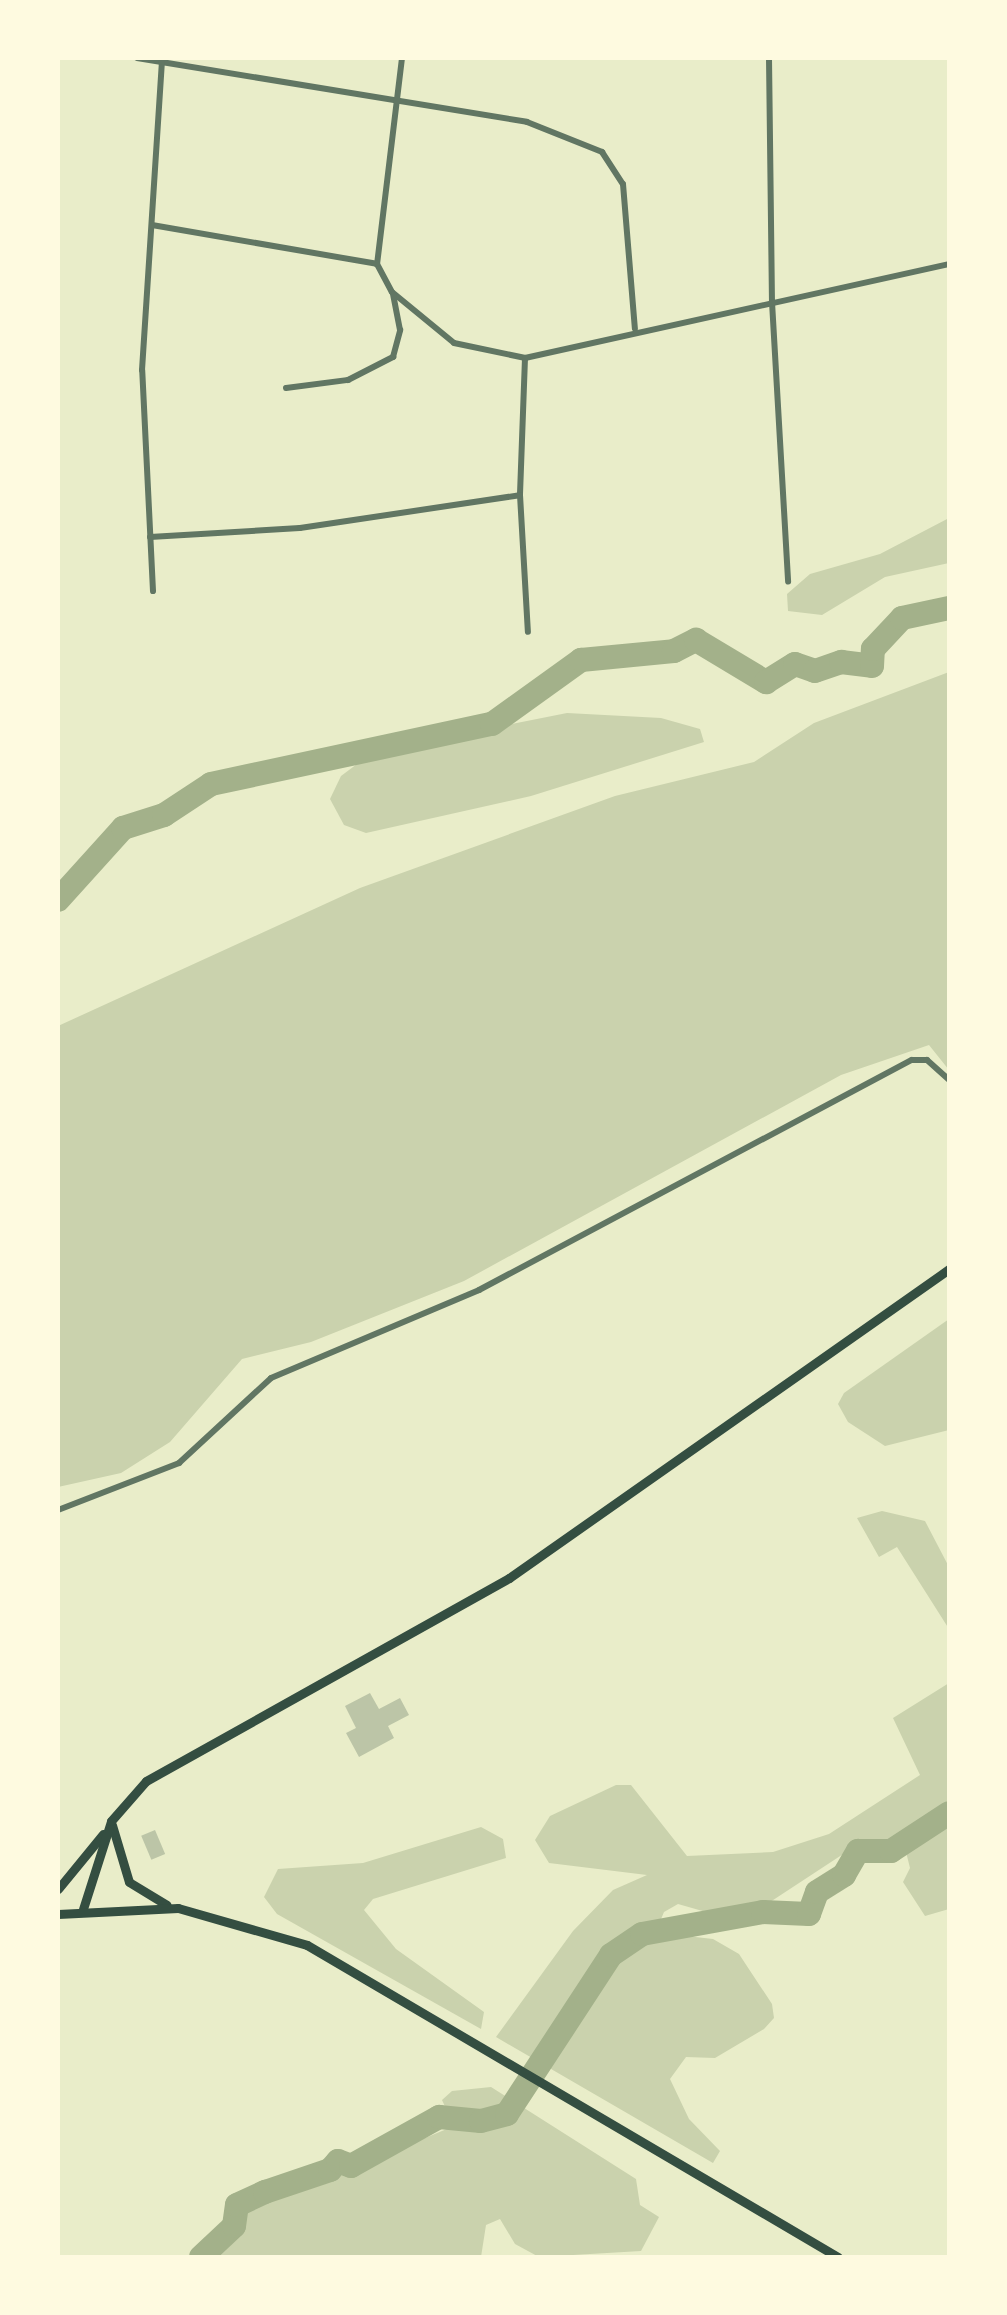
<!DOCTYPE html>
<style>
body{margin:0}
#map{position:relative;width:1007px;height:2315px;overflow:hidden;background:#e9edc9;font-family:Overpass,sans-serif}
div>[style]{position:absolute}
.green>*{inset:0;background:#cad2ad}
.river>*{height:24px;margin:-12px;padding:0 12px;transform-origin:12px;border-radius:12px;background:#a3b18a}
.building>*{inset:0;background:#bcc5a7;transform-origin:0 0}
.minor>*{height:6px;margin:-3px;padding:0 3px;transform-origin:3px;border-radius:3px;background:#617663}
.primary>*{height:9px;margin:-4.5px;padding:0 4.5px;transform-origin:4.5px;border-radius:4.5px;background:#344e41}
span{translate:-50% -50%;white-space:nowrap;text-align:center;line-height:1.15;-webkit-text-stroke:6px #fefae0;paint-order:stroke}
.frame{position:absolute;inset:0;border:60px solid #fefae0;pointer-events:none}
</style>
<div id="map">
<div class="green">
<i style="clip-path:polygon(949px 518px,949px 563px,885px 577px,822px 615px,788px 611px,787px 594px,810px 574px,880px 554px)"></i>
<i style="clip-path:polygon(949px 672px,949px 1070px,929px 1045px,841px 1075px,464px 1281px,311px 1342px,242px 1359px,170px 1442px,121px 1473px,58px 1487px,58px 1026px,360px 888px,615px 796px,754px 762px,814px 723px)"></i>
<i style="clip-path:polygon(567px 713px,661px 718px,700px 729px,704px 742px,531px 796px,366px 833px,344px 825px,330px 799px,341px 776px,373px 752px)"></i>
<i style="clip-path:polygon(949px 1319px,949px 1430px,885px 1446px,848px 1422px,838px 1404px,844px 1393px)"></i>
<i style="clip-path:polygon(882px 1511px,925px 1521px,949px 1567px,949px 1629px,897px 1547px,879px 1557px,857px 1518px)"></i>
<i style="clip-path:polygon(949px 1683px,949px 1909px,925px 1916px,903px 1882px,910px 1868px,903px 1840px,860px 1843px,764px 1906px,706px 1912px,678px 1904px,664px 1912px,659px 1924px,669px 1934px,713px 1939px,739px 1954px,772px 2004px,774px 2018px,764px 2029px,715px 2058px,686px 2057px,670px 2079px,689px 2119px,720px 2151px,713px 2163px,496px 2037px,573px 1931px,613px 1890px,647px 1875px,549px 1863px,535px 1840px,550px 1816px,616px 1785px,631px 1785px,687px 1856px,773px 1852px,829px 1834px,920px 1775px,893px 1718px)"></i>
<i style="clip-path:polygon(481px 1827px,503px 1839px,506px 1858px,373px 1899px,364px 1910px,396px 1949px,484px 2012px,481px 2029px,277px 1914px,264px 1897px,278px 1869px,363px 1863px)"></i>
<i style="clip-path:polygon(491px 2087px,636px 2179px,640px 2205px,659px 2217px,641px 2251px,539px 2257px,515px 2244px,500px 2219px,486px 2225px,481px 2257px,209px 2257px,249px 2211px,454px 2126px,442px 2100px,452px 2091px)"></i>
</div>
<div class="river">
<i style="left:58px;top:900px;width:97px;rotate:-47.9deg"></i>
<i style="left:123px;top:828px;width:43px;rotate:-17.6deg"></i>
<i style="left:164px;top:815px;width:56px;rotate:-33.4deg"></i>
<i style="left:211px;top:784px;width:287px;rotate:-12.1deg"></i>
<i style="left:492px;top:724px;width:110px;rotate:-35.7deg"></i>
<i style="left:581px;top:660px;width:93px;rotate:-5.5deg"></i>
<i style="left:674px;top:651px;width:25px;rotate:-27deg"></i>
<i style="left:696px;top:640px;width:82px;rotate:31deg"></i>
<i style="left:766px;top:682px;width:34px;rotate:-32deg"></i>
<i style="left:795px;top:664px;width:21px;rotate:19deg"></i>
<i style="left:815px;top:671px;width:28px;rotate:-19deg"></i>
<i style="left:841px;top:662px;width:31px;rotate:7deg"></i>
<i style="left:872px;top:666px;width:17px;rotate:-87deg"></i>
<i style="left:873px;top:649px;width:42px;rotate:-46.9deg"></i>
<i style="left:902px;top:618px;width:48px;rotate:-12deg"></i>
<i style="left:201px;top:2257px;width:45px;rotate:-43.2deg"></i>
<i style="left:234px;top:2226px;width:21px;rotate:-82deg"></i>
<i style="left:237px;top:2205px;width:31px;rotate:-25deg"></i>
<i style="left:265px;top:2192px;width:69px;rotate:-18.7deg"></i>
<i style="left:330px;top:2170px;width:12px;rotate:-48deg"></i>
<i style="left:338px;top:2161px;width:14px;rotate:21deg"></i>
<i style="left:351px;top:2166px;width:101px;rotate:-29.1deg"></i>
<i style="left:439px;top:2117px;width:42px;rotate:5.4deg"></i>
<i style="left:481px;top:2121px;width:27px;rotate:-15deg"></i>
<i style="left:507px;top:2114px;width:190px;rotate:-56.8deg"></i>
<i style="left:611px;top:1955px;width:37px;rotate:-34deg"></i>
<i style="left:642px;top:1934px;width:123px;rotate:-10.3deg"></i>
<i style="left:763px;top:1912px;width:46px;rotate:2.5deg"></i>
<i style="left:809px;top:1914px;width:23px;rotate:-70deg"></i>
<i style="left:817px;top:1892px;width:32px;rotate:-32deg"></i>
<i style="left:844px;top:1875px;width:28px;rotate:-60deg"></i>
<i style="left:858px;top:1851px;width:33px"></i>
<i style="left:891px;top:1851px;width:69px;rotate:-33.2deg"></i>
</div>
<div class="building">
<i style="clip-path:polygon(370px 1693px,379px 1709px,400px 1698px,409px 1715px,388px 1726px,394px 1738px,359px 1757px,346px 1733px,356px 1728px,345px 1706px)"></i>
<i style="left:155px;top:1830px;width:26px;height:15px;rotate:67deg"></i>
</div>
<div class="minor">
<i style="left:137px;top:58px;width:395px;rotate:9.3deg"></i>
<i style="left:527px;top:122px;width:81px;rotate:21.8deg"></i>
<i style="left:602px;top:152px;width:38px;rotate:57deg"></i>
<i style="left:623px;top:184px;width:145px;rotate:85.3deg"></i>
<i style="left:402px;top:58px;width:208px;rotate:96.9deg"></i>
<i style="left:377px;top:264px;width:32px;rotate:62deg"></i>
<i style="left:392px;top:292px;width:80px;rotate:39.4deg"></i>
<i style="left:454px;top:343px;width:73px;rotate:11.9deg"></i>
<i style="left:525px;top:358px;width:137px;rotate:92.1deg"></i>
<i style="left:520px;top:495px;width:137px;rotate:86.7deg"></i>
<i style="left:769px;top:58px;width:244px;rotate:89.3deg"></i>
<i style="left:772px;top:302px;width:280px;rotate:86.7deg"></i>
<i style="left:152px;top:225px;width:228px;rotate:9.8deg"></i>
<i style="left:525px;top:358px;width:434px;rotate:-12.5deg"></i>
<i style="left:286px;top:388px;width:63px;rotate:-7.4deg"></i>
<i style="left:348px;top:380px;width:51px;rotate:-27.1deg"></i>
<i style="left:393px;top:357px;width:28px;rotate:-75deg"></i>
<i style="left:400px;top:330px;width:36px;rotate:-101deg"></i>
<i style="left:150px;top:537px;width:150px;rotate:-3.4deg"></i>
<i style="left:300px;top:528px;width:222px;rotate:-8.5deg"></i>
<i style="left:153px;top:591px;width:221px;rotate:-92.8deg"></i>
<i style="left:142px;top:370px;width:311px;rotate:-86.3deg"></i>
<i style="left:58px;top:1510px;width:130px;rotate:-21.2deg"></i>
<i style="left:179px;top:1463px;width:125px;rotate:-42.7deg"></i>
<i style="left:271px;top:1378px;width:226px;rotate:-22.9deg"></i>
<i style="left:479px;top:1290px;width:490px;rotate:-28deg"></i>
<i style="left:912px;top:1060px;width:15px"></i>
<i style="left:927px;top:1060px;width:30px;rotate:42deg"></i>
</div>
<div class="primary">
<i style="left:112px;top:1825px;width:59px;rotate:73.4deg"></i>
<i style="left:129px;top:1882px;width:44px;rotate:31.2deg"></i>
<i style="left:58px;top:1889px;width:71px;rotate:-50.7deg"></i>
<i style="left:83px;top:1909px;width:92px;rotate:-72.3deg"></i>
<i style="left:111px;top:1821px;width:53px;rotate:-48.8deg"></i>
<i style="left:146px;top:1781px;width:416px;rotate:-29.2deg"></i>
<i style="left:509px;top:1578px;width:538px;rotate:-35.08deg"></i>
<i style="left:58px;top:1914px;width:120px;rotate:-2.9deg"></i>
<i style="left:178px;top:1908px;width:134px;rotate:16deg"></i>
<i style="left:307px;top:1945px;width:616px;rotate:30.44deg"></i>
</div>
<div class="frame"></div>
</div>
